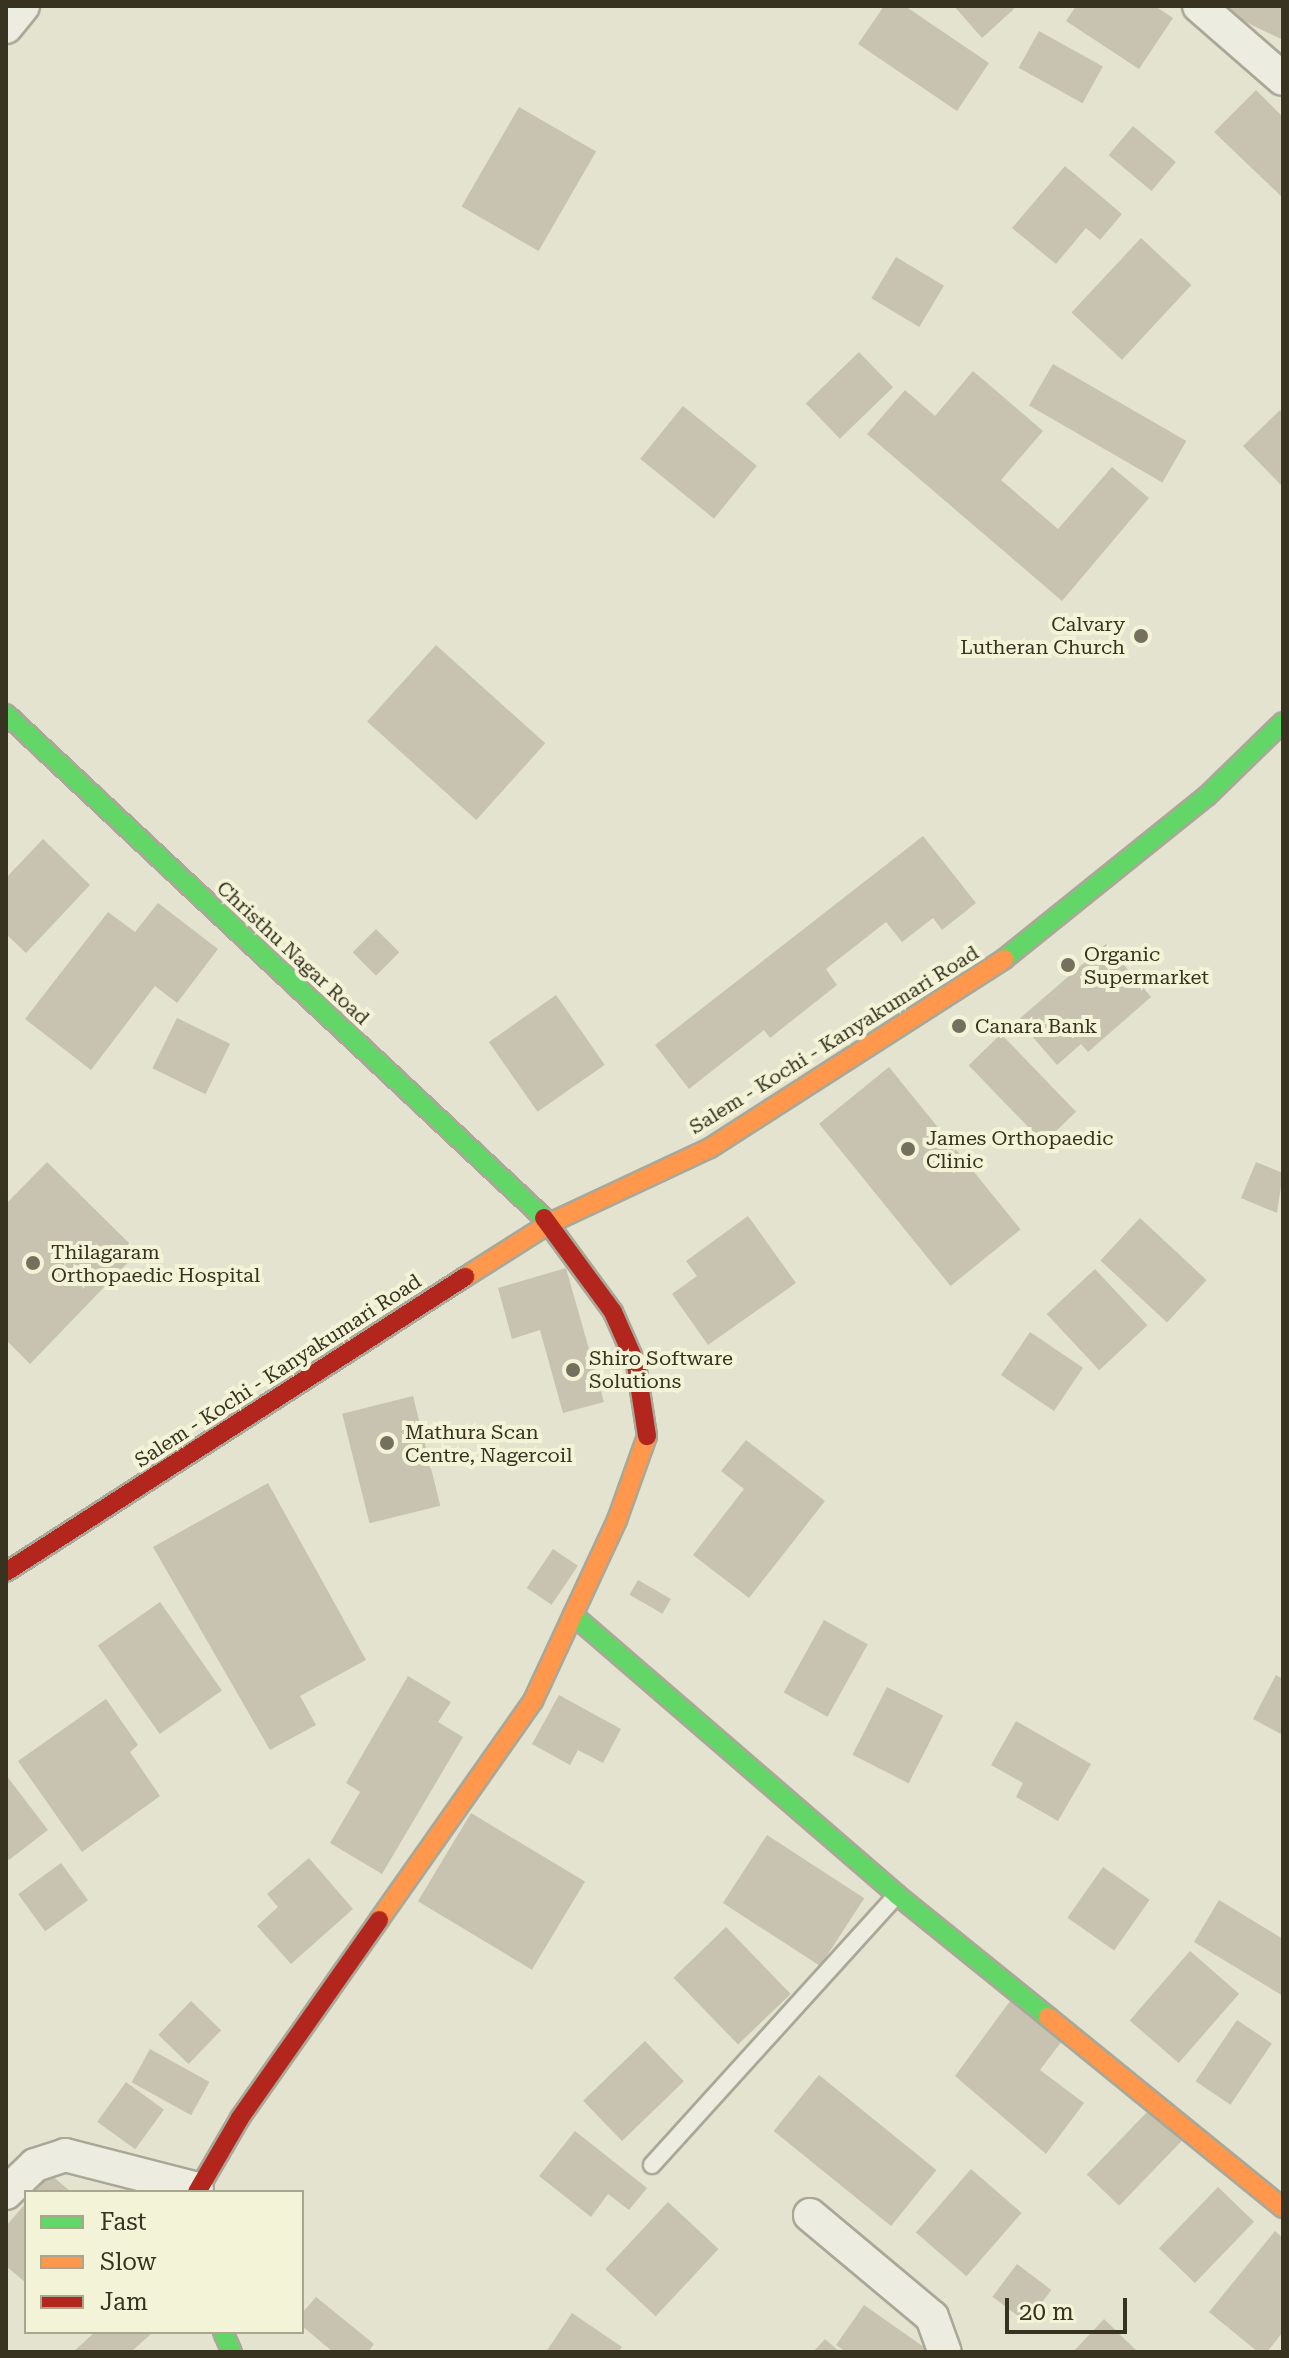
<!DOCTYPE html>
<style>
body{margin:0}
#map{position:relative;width:1289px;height:2358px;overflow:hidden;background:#e4e3cf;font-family:"Roboto Serif",serif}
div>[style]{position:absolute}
.building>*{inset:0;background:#c7c3b0;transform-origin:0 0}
.roads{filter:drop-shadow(2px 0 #a9a898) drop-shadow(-2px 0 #a9a898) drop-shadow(0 2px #a9a898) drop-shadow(0 -2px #a9a898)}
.lane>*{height:16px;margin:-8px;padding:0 8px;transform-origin:8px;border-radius:8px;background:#ecece0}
.street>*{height:32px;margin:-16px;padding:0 16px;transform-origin:16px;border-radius:16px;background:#ecece0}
.fast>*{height:18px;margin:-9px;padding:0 9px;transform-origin:9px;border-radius:9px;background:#63d668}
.slow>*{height:18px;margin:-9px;padding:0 9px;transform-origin:9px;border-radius:9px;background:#ff974d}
.jam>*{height:18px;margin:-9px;padding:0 9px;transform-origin:9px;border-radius:9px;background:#b3261e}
.dots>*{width:22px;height:22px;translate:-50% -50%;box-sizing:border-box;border:4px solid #f3f3d7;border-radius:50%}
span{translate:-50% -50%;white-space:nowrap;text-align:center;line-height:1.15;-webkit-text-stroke:8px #f3f3d7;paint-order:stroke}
.poi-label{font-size:20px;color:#383220}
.right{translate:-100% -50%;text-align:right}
.left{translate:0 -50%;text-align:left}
.street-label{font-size:20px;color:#383220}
.frame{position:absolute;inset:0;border:8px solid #383220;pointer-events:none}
.legend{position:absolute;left:24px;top:2190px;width:280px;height:144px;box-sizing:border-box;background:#f3f3d7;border:2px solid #a8a68e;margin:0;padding:10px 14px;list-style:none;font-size:24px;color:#383220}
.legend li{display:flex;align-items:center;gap:16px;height:40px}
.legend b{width:40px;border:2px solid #a8a68e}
.scale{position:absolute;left:1005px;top:2298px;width:122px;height:36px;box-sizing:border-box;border:4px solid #383220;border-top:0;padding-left:10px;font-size:24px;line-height:28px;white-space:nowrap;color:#383220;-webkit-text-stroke:6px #f3f3d7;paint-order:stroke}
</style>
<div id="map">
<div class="building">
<i style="clip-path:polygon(884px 6px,905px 6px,989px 63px,957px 111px,858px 44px)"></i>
<i style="clip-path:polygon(954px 6px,1012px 6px,1014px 9px,982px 38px)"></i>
<i style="clip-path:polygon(1076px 6px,1155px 6px,1173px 18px,1139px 69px,1066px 21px)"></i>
<i style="clip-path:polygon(1223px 6px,1283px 6px,1283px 40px,1221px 10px)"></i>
<i style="left:1039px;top:31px;width:73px;height:42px;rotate:29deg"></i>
<i style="clip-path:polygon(1256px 90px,1283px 117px,1283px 198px,1214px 132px)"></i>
<i style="left:519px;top:107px;width:89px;height:115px;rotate:30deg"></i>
<i style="left:1133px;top:126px;width:56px;height:38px;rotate:40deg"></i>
<i style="clip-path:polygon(1065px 166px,1122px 214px,1100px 240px,1086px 228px,1056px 264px,1012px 228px)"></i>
<i style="left:1141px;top:238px;width:69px;height:102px;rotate:43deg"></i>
<i style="left:896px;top:257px;width:56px;height:48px;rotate:31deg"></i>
<i style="left:859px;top:352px;width:49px;height:74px;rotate:46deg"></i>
<i style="left:1053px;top:364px;width:154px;height:48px;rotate:30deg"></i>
<i style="clip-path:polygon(973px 371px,1043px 431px,1001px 480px,1058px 529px,1112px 467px,1149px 498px,1062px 601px,867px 434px,905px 390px,935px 416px)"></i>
<i style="left:683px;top:406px;width:95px;height:68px;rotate:39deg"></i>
<i style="clip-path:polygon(1280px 410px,1283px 414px,1283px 487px,1243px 446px)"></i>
<i style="left:436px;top:645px;width:147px;height:103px;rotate:42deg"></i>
<i style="clip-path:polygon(923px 836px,976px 903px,942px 930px,933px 918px,902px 942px,886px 922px,826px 969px,837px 985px,770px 1038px,764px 1030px,689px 1089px,655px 1045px)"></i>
<i style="clip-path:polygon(43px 839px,90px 885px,26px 953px,6px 934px,6px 878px)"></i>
<i style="clip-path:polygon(158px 903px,218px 949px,177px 1003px,155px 986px,91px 1070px,25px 1019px,108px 912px,135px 932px)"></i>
<i style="left:376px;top:929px;width:33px;height:33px;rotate:45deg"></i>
<i style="clip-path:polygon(1106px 944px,1151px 997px,1088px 1052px,1081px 1044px,1057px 1065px,1018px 1020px)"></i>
<i style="left:556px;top:995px;width:85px;height:82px;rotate:55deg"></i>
<i style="left:177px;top:1018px;width:59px;height:56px;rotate:26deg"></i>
<i style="left:1001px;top:1034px;width:108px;height:45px;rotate:46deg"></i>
<i style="left:889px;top:1067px;width:209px;height:90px;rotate:51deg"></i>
<i style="clip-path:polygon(47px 1162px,138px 1252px,30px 1364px,6px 1340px,6px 1204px)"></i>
<i style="clip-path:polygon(1256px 1162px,1283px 1173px,1277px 1213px,1241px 1198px)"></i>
<i style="clip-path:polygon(748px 1216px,796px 1283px,708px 1345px,672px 1294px,697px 1276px,686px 1261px)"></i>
<i style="left:1140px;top:1218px;width:91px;height:58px;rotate:43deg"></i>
<i style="clip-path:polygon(566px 1268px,604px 1402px,563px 1413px,540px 1330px,512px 1339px,498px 1288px)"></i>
<i style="left:1095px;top:1269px;width:77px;height:66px;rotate:47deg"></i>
<i style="left:1030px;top:1332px;width:64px;height:52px;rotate:34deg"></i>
<i style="left:413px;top:1396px;width:113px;height:73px;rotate:76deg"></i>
<i style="clip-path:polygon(746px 1440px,825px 1501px,749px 1598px,693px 1555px,744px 1489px,721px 1471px)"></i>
<i style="clip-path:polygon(268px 1483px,366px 1660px,300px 1696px,316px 1725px,270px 1750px,153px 1547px)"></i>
<i style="left:553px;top:1549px;width:30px;height:47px;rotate:34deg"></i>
<i style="left:638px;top:1580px;width:38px;height:17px;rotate:30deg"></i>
<i style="left:160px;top:1602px;width:108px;height:76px;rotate:55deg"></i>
<i style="left:824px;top:1620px;width:50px;height:83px;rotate:29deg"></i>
<i style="clip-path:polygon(1276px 1675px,1283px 1679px,1281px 1734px,1253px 1719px)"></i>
<i style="clip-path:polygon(408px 1676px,451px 1702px,438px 1722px,463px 1737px,382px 1874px,330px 1843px,360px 1792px,346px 1783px)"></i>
<i style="left:887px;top:1687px;width:63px;height:76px;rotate:27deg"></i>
<i style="clip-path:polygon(559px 1695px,621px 1729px,603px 1763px,578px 1750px,570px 1765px,532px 1744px)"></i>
<i style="clip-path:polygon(106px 1699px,138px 1745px,130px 1752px,160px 1796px,82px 1852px,18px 1761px)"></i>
<i style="clip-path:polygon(1016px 1721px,1091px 1764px,1058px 1821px,1016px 1797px,1023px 1783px,991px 1765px)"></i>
<i style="clip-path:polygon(6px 1775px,48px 1830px,9px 1860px,6px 1856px)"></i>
<i style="left:471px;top:1813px;width:133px;height:103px;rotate:31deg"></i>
<i style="left:767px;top:1835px;width:116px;height:81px;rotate:33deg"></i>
<i style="clip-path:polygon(309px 1858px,353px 1909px,291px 1964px,257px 1926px,278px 1907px,267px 1894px)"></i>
<i style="left:61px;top:1863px;width:46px;height:53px;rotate:54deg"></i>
<i style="left:1103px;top:1867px;width:57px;height:62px;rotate:35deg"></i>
<i style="clip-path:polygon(1219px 1900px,1283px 1939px,1283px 1996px,1194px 1942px)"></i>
<i style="left:726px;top:1927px;width:93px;height:73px;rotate:46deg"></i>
<i style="left:1190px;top:1951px;width:65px;height:92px;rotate:41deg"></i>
<i style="clip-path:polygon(1013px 1997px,1065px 2037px,1040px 2070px,1084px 2103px,1046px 2154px,955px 2076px)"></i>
<i style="left:191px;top:2001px;width:42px;height:47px;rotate:44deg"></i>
<i style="left:1237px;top:2020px;width:42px;height:74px;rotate:34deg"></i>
<i style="left:645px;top:2041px;width:56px;height:86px;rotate:46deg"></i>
<i style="left:150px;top:2049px;width:68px;height:38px;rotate:29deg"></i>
<i style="left:819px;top:2075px;width:151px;height:72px;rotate:39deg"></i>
<i style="left:126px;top:2082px;width:47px;height:49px;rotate:36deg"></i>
<i style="left:1150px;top:2109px;width:45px;height:91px;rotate:44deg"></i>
<i style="clip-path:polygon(575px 2131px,647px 2188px,629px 2210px,608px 2194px,591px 2217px,539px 2176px)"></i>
<i style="left:971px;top:2169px;width:67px;height:84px;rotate:41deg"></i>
<i style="clip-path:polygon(50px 2174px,71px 2192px,35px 2192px)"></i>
<i style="left:1218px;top:2187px;width:50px;height:85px;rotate:44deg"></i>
<i style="left:668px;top:2202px;width:69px;height:92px;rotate:43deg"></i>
<i style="clip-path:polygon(26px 2203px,26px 2283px,6px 2266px,6px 2226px)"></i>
<i style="clip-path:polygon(1275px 2231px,1283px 2238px,1283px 2332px,1267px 2352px,1258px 2352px,1209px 2312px)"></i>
<i style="left:1017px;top:2264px;width:43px;height:41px;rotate:37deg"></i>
<i style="clip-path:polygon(316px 2297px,374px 2344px,368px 2352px,333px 2352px,302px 2326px,302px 2313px)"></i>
<i style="clip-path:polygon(864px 2305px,931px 2352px,846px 2352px,836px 2345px)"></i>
<i style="clip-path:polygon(572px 2313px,622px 2347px,618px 2352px,546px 2352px)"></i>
<i style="clip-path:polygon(1104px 2319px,1138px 2352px,1073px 2352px)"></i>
<i style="clip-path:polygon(95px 2332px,153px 2332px,131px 2352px,73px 2352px)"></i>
<i style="clip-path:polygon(825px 2339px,840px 2352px,813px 2352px)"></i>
</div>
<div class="roads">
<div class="lane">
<i style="left:652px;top:2165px;width:363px;rotate:-47.8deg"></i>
</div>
<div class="street">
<i style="left:1199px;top:6px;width:111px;rotate:41deg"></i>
<i style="left:6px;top:27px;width:27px;rotate:-51deg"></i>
<i style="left:6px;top:2193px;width:40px;rotate:-44deg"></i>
<i style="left:35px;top:2165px;width:32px;rotate:-18deg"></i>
<i style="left:65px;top:2155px;width:136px;rotate:14.4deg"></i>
<i style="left:810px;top:2215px;width:159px;rotate:39.9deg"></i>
<i style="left:932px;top:2317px;width:37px;rotate:70deg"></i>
</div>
<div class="fast">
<i style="left:6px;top:714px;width:737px;rotate:43.13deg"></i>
<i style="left:1004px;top:959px;width:260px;rotate:-38.8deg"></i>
<i style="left:1207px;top:796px;width:106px;rotate:-44.2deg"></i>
<i style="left:573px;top:1615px;width:428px;rotate:40.8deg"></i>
<i style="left:897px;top:1895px;width:194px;rotate:38.9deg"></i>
<i style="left:223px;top:2332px;width:22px;rotate:66deg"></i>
</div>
<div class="slow">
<i style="left:465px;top:1277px;width:101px;rotate:-32.4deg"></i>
<i style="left:550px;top:1223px;width:177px;rotate:-25.1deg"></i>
<i style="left:710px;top:1148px;width:350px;rotate:-32.7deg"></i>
<i style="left:379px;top:1920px;width:268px;rotate:-54.9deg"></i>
<i style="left:533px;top:1701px;width:200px;rotate:-65.1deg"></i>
<i style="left:617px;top:1520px;width:89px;rotate:-70.3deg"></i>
<i style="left:1048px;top:2017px;width:303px;rotate:39.1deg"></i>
</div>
<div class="jam">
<i style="left:544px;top:1218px;width:117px;rotate:53.7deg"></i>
<i style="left:613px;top:1312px;width:57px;rotate:66.1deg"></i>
<i style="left:636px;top:1364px;width:73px;rotate:81.3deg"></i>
<i style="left:6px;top:1572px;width:546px;rotate:-32.73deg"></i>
<i style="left:197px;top:2192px;width:86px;rotate:-59.8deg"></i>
<i style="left:240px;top:2118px;width:242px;rotate:-54.9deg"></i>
</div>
</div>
<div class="dots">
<i style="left:1141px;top:636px;background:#74705d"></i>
<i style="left:1068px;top:965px;background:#74705d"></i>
<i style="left:959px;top:1026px;background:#74705d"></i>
<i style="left:908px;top:1149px;background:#74705d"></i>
<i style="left:33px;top:1263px;background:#74705d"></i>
<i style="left:573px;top:1370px;background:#74705d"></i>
<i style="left:387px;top:1443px;background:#74705d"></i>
</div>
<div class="poi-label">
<span class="right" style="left:1125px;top:636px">Calvary<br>Lutheran Church</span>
<span class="left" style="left:1084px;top:966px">Organic<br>Supermarket</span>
<span class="left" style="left:975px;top:1026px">Canara Bank</span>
<span class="left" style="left:926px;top:1150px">James Orthopaedic<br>Clinic</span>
<span class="left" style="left:51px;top:1264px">Thilagaram<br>Orthopaedic Hospital</span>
<span class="left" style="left:589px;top:1370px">Shiro Software<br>Solutions</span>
<span class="left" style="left:405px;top:1444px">Mathura Scan<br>Centre, Nagercoil</span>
</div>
<div class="street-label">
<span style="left:293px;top:953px;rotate:43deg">Christhu Nagar Road</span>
<span style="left:834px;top:1040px;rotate:-32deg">Salem - Kochi - Kanyakumari Road</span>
<span style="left:278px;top:1371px;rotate:-33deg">Salem - Kochi - Kanyakumari Road</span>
</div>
<div class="frame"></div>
<ul class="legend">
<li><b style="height:10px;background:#63d668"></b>Fast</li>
<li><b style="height:10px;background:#ff974d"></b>Slow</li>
<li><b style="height:10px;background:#b3261e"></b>Jam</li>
</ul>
<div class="scale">20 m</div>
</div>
